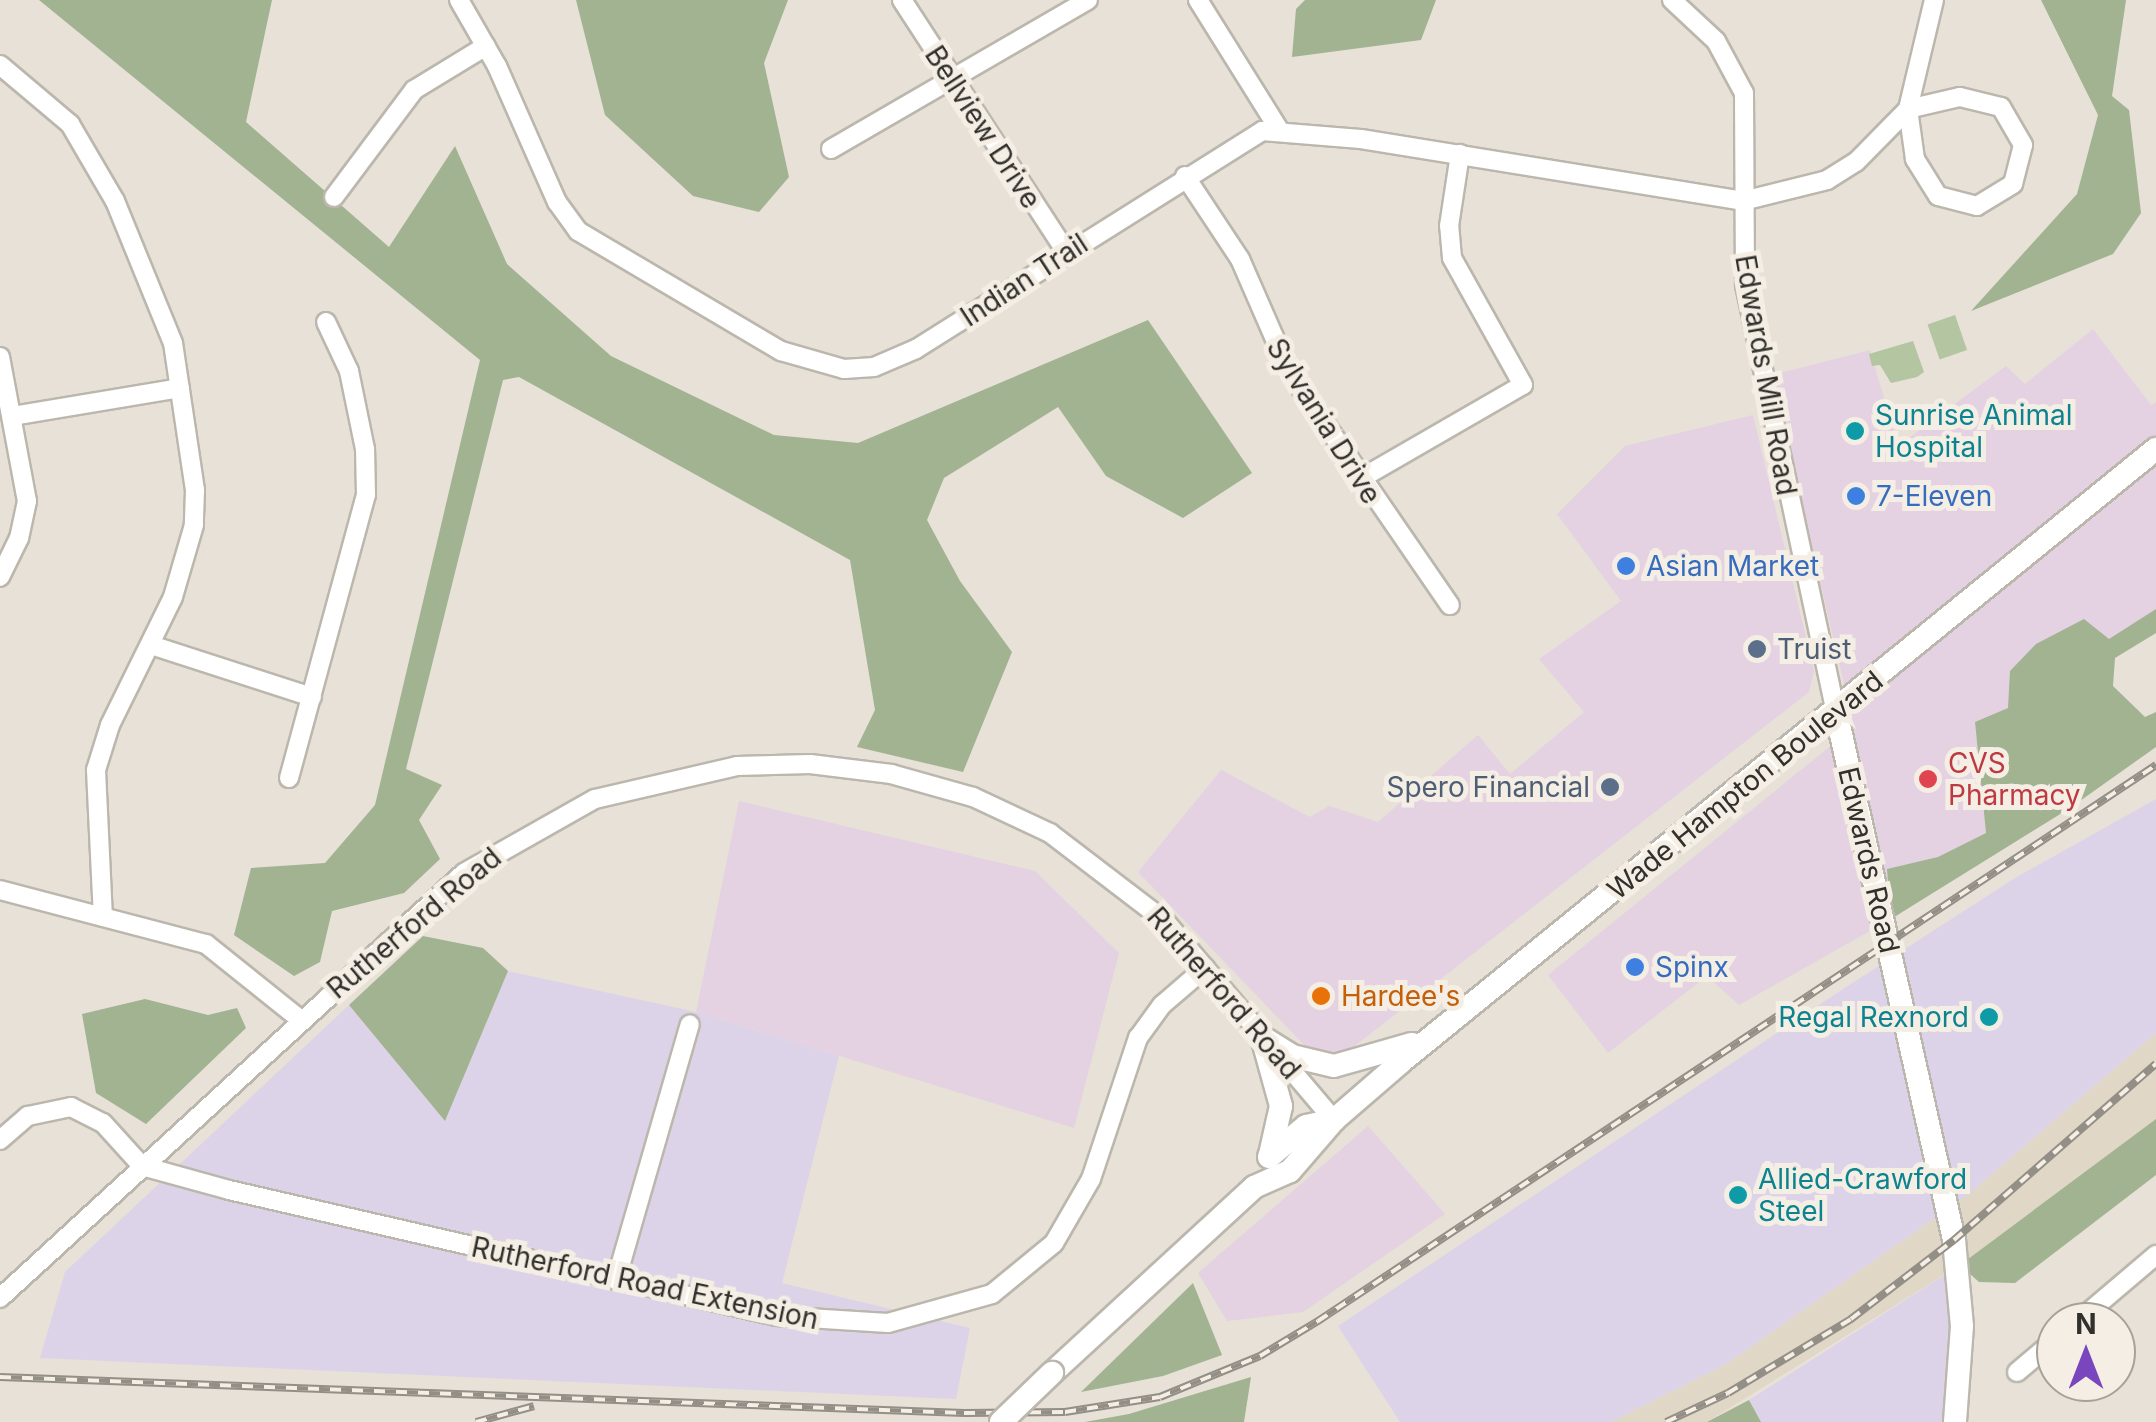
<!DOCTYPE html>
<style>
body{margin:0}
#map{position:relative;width:2156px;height:1422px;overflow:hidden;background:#e7e1d7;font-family:Inter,sans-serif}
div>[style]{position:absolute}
.commercial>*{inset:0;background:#e4d2e2}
.industrial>*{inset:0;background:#ddd3e8}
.built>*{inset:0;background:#e1d7c6}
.green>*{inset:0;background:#b3c5a1;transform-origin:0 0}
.forest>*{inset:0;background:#a1b390}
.roads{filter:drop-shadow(2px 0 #bcb7ad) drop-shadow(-2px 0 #bcb7ad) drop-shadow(0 2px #bcb7ad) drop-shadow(0 -2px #bcb7ad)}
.minor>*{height:18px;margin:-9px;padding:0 9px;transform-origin:9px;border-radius:9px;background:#fff}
.major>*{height:22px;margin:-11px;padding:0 11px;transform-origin:11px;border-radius:11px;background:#fff}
.rail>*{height:8px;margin-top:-4px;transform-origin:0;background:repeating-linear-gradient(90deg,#f4eee4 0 11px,#938f87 0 22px);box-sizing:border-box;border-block:2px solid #938f87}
.bridges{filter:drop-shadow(2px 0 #bcb7ad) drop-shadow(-2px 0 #bcb7ad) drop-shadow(0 2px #bcb7ad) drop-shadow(0 -2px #bcb7ad)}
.major-bridge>*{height:22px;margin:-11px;padding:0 11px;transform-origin:11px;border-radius:11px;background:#fff}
.dots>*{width:28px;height:28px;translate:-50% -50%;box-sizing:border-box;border:5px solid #f4eee4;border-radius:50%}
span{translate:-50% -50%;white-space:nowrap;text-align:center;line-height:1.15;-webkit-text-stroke:10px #f4eee4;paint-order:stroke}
.street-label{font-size:28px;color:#32302c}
.culture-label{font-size:28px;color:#0d838f}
.left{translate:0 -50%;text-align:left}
.right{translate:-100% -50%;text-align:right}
.shop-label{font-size:28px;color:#366cbe}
.service-label{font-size:28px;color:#4e5e75}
.health-label{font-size:28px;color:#be3a42}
.food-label{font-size:28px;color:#c56008}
.north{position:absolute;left:2036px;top:1302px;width:100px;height:100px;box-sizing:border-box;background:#f4eee4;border:2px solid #a6a29a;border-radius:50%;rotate:0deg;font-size:28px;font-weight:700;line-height:40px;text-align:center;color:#32302c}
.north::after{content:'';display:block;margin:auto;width:35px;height:45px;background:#7946bd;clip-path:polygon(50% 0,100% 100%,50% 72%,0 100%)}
</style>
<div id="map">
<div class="commercial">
<i style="clip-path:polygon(2093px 329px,2151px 405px,2156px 402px,2156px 609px,2008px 708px,1975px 723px,1986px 833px,1938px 858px,1887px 869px,1891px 919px,1739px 1005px,1707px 976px,1608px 1053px,1548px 975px,1854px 727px,1772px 375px,1870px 350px,1898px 446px,2006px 366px,2025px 384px)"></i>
<i style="clip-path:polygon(1753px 415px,1814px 671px,1809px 692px,1356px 1045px,1335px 1055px,1308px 1049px,1138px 872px,1221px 770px,1310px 817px,1329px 806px,1378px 822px,1478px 735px,1510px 774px,1584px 712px,1539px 659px,1621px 601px,1557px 514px,1625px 446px)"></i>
<i style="clip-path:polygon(739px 801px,1035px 871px,1119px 953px,1074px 1128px,696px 1012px)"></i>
<i style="clip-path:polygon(1368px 1126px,1445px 1214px,1303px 1312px,1227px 1321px,1198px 1273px)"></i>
</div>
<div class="industrial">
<i style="clip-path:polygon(2156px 799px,2156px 1033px,1969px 1194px,1725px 1365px,1611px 1422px,1400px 1422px,1338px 1326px,1840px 991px,2015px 878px)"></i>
<i style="clip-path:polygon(508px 971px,696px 1012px,839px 1056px,782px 1283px,970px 1328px,956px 1399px,40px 1358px,65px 1272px,349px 1005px,445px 1120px)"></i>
<i style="clip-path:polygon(1960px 1265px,1954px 1422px,1761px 1422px,1749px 1400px)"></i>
</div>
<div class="built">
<i style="clip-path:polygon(2156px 1033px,2156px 1119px,1960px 1265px,1707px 1422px,1611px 1422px,1725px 1365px,1969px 1194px)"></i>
</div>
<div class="green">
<i style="left:1955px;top:315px;width:37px;height:29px;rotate:71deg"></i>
<i style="clip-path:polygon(1913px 341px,1924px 372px,1917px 377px,1891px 383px,1880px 365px,1872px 366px,1869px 354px)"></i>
</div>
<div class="forest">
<i style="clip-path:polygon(39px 0,272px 0,246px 122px,389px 247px,455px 146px,507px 264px,611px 356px,774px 435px,858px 443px,1148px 320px,1252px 473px,1183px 518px,1106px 476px,1058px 407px,944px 478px,927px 520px,960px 581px,1012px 652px,963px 772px,857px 747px,875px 710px,850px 560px,519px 377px,503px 380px,406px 769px,442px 785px,419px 820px,440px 859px,404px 893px,332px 911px,320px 962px,294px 976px,234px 935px,251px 868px,325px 863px,375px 805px,480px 360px)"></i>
<i style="clip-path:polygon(576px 0,788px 0,764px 63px,789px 177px,759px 212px,693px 196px,605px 115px)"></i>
<i style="clip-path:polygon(1305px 0,1436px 0,1421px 40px,1292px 57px,1296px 9px)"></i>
<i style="clip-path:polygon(2041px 0,2126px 0,2112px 96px,2129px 110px,2141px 213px,2113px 254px,1971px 311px,2077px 194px,2098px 115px)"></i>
<i style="clip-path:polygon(2156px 609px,2156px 633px,2115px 658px,2113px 686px,2145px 717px,2156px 712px,2156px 747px,2070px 808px,1891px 919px,1887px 869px,1938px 857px,1986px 833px,1975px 722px,2008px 708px,2010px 671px,2036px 644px,2084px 619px,2109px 639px)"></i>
<i style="clip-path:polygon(423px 936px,483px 948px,508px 971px,445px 1121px,349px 1005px)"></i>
<i style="clip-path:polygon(145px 999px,208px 1015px,237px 1008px,246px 1028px,146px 1124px,96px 1093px,82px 1014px)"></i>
<i style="clip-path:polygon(2156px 1119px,2156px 1175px,2015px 1283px,1979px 1282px,1960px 1265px)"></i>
<i style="clip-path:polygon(1193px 1283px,1222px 1355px,1163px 1376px,1081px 1392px)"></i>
<i style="clip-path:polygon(1251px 1377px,1244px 1422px,1085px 1422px,1129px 1414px)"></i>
<i style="clip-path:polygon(1749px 1400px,1761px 1422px,1707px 1422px)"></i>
</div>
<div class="roads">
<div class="minor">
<i style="left:459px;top:0;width:76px;rotate:60.1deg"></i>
<i style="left:497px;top:66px;width:149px;rotate:66.2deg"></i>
<i style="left:557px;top:202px;width:36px;rotate:54deg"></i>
<i style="left:578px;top:231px;width:236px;rotate:30.6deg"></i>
<i style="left:781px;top:351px;width:66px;rotate:15.9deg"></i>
<i style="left:844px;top:369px;width:30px;rotate:-4deg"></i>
<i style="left:874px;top:367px;width:46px;rotate:-23.2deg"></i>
<i style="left:916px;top:349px;width:409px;rotate:-32.2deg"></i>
<i style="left:1262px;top:131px;width:99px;rotate:4.6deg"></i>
<i style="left:1361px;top:139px;width:387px;rotate:9.2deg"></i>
<i style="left:1743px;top:201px;width:87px;rotate:-14deg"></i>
<i style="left:1827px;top:180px;width:34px;rotate:-32deg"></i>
<i style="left:1856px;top:162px;width:74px;rotate:-45.5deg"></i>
<i style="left:1908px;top:109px;width:112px;rotate:-76.6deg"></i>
<i style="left:902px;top:0;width:302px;rotate:56.9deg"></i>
<i style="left:1198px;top:0;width:151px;rotate:58deg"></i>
<i style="left:1672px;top:0;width:60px;rotate:43deg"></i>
<i style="left:1716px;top:41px;width:59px;rotate:61.7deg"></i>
<i style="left:1744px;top:93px;width:192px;rotate:89.7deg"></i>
<i style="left:1745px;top:285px;width:437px;rotate:78deg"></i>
<i style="left:0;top:65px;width:92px;rotate:40.1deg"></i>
<i style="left:70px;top:124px;width:89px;rotate:59.7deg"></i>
<i style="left:115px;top:201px;width:153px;rotate:67.8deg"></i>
<i style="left:173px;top:343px;width:149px;rotate:81.5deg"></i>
<i style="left:195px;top:490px;width:35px;rotate:92deg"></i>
<i style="left:194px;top:525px;width:75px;rotate:106.3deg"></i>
<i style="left:173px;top:597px;width:143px;rotate:116.2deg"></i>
<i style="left:110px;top:725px;width:47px;rotate:107.3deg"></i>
<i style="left:96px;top:770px;width:147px;rotate:87.3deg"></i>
<i style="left:1960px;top:97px;width:42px;rotate:13.7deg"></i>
<i style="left:2001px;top:107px;width:44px;rotate:59.9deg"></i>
<i style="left:2023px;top:145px;width:40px;rotate:104.4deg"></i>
<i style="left:2013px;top:184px;width:42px;rotate:148.6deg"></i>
<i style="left:1977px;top:206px;width:40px;rotate:-165.6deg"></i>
<i style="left:1938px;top:196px;width:44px;rotate:-121.9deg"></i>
<i style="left:1915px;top:159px;width:50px;rotate:-98deg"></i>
<i style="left:1908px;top:109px;width:53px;rotate:-13deg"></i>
<i style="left:831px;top:149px;width:297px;rotate:-30.1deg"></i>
<i style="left:1185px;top:176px;width:100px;rotate:56.5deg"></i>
<i style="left:1240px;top:259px;width:122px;rotate:66.4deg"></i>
<i style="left:1289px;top:371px;width:284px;rotate:55.5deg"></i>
<i style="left:334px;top:197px;width:134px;rotate:-53.2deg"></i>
<i style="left:414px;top:90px;width:84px;rotate:-31.4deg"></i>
<i style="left:0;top:357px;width:147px;rotate:79.4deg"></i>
<i style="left:27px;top:501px;width:38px;rotate:102deg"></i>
<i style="left:19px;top:538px;width:43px;rotate:116deg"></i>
<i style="left:13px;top:416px;width:169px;rotate:-9.5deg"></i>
<i style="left:1360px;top:479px;width:188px;rotate:-30deg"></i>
<i style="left:1523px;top:385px;width:145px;rotate:-119.2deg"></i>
<i style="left:1452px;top:258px;width:32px;rotate:-95deg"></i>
<i style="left:1449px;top:226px;width:73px;rotate:-81.3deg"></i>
<i style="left:151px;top:645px;width:169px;rotate:17.9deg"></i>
<i style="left:289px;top:778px;width:293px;rotate:-74.8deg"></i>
<i style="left:366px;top:495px;width:46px;rotate:-91.2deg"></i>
<i style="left:365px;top:449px;width:80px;rotate:-101.6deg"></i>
<i style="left:349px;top:371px;width:54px;rotate:-115.1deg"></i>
<i style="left:0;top:890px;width:213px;rotate:14.7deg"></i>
<i style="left:206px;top:944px;width:123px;rotate:38.7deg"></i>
<i style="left:0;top:1140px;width:37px;rotate:-41deg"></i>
<i style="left:28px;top:1116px;width:44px;rotate:-11.8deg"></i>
<i style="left:71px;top:1107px;width:36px;rotate:27deg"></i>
<i style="left:103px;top:1123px;width:58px;rotate:47.8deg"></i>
<i style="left:142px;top:1166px;width:90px;rotate:15.4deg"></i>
<i style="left:229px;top:1190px;width:561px;rotate:12.97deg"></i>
<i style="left:776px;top:1316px;width:112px;rotate:3.6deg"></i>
<i style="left:888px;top:1323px;width:108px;rotate:-15.6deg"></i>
<i style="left:992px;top:1294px;width:80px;rotate:-39.4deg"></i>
<i style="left:1054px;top:1243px;width:74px;rotate:-60deg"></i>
<i style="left:1091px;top:1179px;width:149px;rotate:-71.6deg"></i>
<i style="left:1138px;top:1038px;width:41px;rotate:-54deg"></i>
<i style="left:1162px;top:1005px;width:57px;rotate:-40.7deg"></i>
<i style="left:616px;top:1280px;width:266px;rotate:-73.9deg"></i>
<i style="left:0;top:1298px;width:629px;rotate:-42.49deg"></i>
<i style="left:464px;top:873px;width:150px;rotate:-29.5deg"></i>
<i style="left:595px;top:799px;width:146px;rotate:-13.1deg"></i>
<i style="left:737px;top:766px;width:73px;rotate:-1.6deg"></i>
<i style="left:810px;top:764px;width:82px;rotate:7deg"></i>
<i style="left:891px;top:774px;width:85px;rotate:15.7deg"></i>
<i style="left:973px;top:797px;width:85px;rotate:25.1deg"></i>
<i style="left:1050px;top:833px;width:145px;rotate:37.4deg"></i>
<i style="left:1165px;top:921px;width:261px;rotate:49.7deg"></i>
<i style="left:2077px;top:1322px;width:104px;rotate:-40.3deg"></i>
<i style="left:2017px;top:1372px;width:51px;rotate:-40.2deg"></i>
</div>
<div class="major">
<i style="left:1836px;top:712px;width:541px;rotate:77.4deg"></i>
<i style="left:1954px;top:1240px;width:86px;rotate:84.7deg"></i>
<i style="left:1962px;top:1326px;width:96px;rotate:94.2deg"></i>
<i style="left:1262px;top:1037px;width:36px;rotate:32deg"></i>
<i style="left:1292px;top:1056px;width:43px;rotate:13.4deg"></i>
<i style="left:1334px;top:1066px;width:81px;rotate:-15.8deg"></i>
<i style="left:1262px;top:1037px;width:72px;rotate:74.6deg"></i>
<i style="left:1281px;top:1106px;width:50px;rotate:102.7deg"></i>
<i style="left:1269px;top:1157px;width:48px;rotate:-40deg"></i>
<i style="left:1306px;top:1126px;width:29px;rotate:-12deg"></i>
<i style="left:1052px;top:1373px;width:275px;rotate:-42.6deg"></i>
<i style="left:1254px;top:1187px;width:39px;rotate:-24deg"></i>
<i style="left:1290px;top:1171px;width:67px;rotate:-49.2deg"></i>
<i style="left:1334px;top:1120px;width:90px;rotate:-40.9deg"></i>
<i style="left:1402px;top:1061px;width:971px;rotate:-39.07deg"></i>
</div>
</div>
<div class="rail">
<i style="left:0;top:1377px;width:965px;rotate:2.14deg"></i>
<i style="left:964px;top:1413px;width:101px;rotate:-0.6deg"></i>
<i style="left:1065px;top:1412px;width:96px;rotate:-9deg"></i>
<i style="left:1160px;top:1397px;width:108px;rotate:-22.3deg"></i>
<i style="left:1260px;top:1356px;width:68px;rotate:-31.1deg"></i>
<i style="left:1318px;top:1321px;width:1006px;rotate:-33.56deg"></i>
<i style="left:476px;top:1422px;width:60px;rotate:-15.4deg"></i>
<i style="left:1666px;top:1422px;width:68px;rotate:-25.1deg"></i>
<i style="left:1728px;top:1393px;width:144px;rotate:-31deg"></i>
<i style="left:1851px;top:1319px;width:130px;rotate:-37.5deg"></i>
<i style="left:1954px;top:1240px;width:268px;rotate:-41.1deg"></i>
</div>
<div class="bridges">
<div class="major-bridge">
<i style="left:1001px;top:1422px;width:71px;rotate:-43.9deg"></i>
</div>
</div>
<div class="dots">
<i style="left:1855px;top:431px;background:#0f9aa8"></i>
<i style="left:1856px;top:496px;background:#3f7fe0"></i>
<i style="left:1626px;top:566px;background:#3f7fe0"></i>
<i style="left:1757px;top:649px;background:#5c6f8a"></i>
<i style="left:1928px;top:779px;background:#e0444e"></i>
<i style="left:1610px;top:787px;background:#5c6f8a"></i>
<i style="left:1635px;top:967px;background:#3f7fe0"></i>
<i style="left:1321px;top:996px;background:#e8710a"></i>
<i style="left:1989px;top:1017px;background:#0f9aa8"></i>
<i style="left:1738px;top:1195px;background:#0f9aa8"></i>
</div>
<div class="street-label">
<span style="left:983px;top:127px;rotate:57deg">Bellview Drive</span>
<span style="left:1024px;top:280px;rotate:-33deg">Indian Trail</span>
<span style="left:1766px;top:375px;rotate:80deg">Edwards Mill Road</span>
<span style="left:1324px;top:421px;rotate:58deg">Sylvania Drive</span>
<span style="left:1745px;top:785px;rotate:-39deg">Wade Hampton Boulevard</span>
<span style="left:1869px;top:860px;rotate:77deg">Edwards Road</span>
<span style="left:414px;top:923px;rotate:-40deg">Rutherford Road</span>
<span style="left:1224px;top:993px;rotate:49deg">Rutherford Road</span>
<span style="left:645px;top:1283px;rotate:12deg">Rutherford Road Extension</span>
</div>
<div class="culture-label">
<span class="left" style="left:1875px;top:431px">Sunrise Animal<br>Hospital</span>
<span class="right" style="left:1969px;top:1017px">Regal Rexnord</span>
<span class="left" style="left:1758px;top:1195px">Allied-Crawford<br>Steel</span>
</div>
<div class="shop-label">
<span class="left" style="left:1876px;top:496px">7-Eleven</span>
<span class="left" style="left:1646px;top:566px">Asian Market</span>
<span class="left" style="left:1655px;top:967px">Spinx</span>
</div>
<div class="service-label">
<span class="left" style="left:1777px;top:649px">Truist</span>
<span class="right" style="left:1590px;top:787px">Spero Financial</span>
</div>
<div class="health-label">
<span class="left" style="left:1948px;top:779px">CVS<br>Pharmacy</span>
</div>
<div class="food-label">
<span class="left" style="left:1341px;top:996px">Hardee's</span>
</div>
<div class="north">N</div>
</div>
